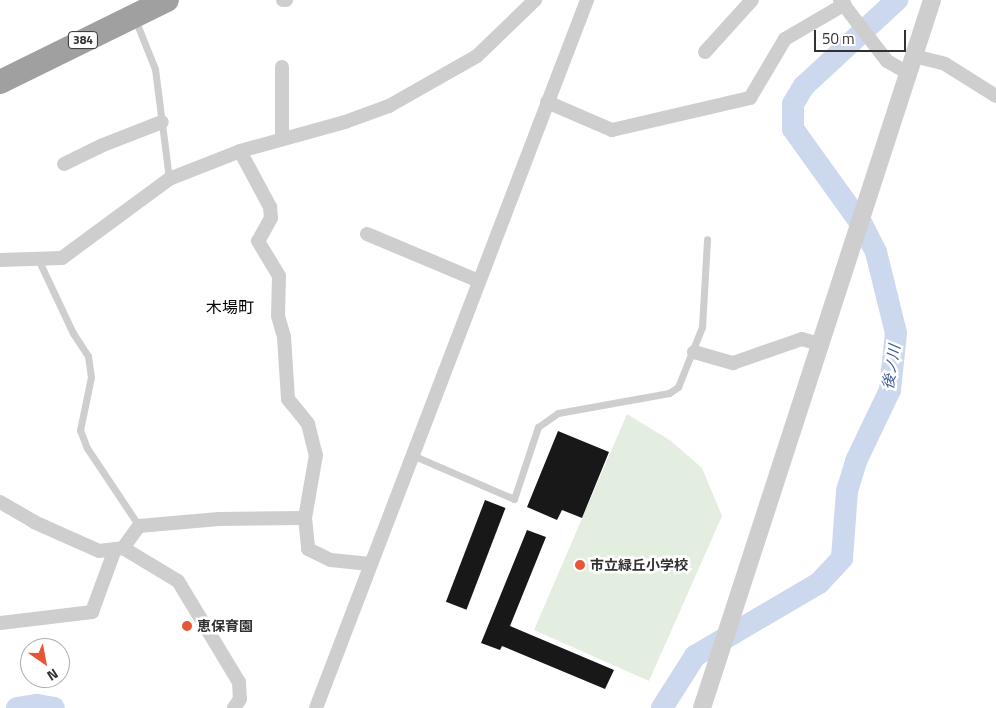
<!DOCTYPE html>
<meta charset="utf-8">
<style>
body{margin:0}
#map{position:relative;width:996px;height:708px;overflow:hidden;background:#fff;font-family:"Titillium Web","Noto Sans JP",sans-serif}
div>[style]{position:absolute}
.green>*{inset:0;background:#e4eee0}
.river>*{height:22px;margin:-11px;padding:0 11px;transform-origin:11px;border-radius:11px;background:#ccd8ed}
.building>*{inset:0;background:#181818;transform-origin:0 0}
.service>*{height:7px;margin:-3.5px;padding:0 3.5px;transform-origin:3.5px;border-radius:3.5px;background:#cecece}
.minor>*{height:14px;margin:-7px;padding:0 7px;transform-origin:7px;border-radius:7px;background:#cecece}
.tertiary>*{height:18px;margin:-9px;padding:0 9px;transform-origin:9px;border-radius:9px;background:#cecece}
.trunk>*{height:24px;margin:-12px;padding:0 12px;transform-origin:12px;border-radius:12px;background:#a0a0a0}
.dots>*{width:14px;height:14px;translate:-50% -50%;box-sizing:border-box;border:2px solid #fff;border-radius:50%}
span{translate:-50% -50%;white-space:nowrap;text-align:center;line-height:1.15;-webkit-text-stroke:5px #fff;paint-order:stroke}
.shield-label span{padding:1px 4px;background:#fff;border:1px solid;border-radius:4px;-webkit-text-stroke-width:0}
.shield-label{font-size:12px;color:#313131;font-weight:700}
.poi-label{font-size:14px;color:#313131;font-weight:700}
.left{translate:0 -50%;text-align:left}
.water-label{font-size:15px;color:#3e5d94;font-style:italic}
.quarter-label{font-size:16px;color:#000}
.north{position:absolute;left:20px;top:638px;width:50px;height:50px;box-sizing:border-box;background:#fff;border:1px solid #adadad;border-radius:50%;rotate:147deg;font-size:14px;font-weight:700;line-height:20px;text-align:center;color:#313131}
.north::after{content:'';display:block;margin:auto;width:18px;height:22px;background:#e55536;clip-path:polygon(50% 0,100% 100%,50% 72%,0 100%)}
.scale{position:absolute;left:814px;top:30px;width:92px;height:22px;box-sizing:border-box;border:2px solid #313131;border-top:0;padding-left:6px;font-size:15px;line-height:18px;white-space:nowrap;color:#313131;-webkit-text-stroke:4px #fff;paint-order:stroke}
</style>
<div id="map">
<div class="green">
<i style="clip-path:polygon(627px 414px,671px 441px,702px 468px,722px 516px,649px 681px,534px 630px)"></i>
</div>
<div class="river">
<i style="left:17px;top:708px;width:20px;rotate:-9deg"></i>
<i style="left:37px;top:705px;width:17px;rotate:10deg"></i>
<i style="left:662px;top:708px;width:62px;rotate:-57.6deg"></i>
<i style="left:695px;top:656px;width:144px;rotate:-30.5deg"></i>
<i style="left:819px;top:583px;width:34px;rotate:-47deg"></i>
<i style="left:842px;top:558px;width:67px;rotate:-85.7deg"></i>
<i style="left:847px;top:491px;width:31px;rotate:-73deg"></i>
<i style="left:856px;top:461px;width:79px;rotate:-64.4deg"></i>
<i style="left:890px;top:390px;width:57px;rotate:-84deg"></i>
<i style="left:896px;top:333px;width:83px;rotate:-103.9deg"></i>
<i style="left:876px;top:252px;width:30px;rotate:-117deg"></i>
<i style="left:862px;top:225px;width:118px;rotate:-125.7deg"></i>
<i style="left:793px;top:129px;width:25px;rotate:-90deg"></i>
<i style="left:793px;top:104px;width:21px;rotate:-59deg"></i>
<i style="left:804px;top:86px;width:127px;rotate:-42.8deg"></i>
</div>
<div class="building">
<i style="clip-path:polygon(558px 431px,609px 452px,582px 518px,562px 510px,557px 520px,527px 507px)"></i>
<i style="left:485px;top:500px;width:22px;height:109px;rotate:21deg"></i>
<i style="clip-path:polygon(527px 530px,546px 537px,510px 626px,614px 670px,605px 689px,502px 646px,500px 650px,481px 643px)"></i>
</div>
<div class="service">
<i style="left:135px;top:19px;width:54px;rotate:68.2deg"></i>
<i style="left:155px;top:69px;width:111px;rotate:82.7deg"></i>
<i style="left:38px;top:259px;width:82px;rotate:64.7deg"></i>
<i style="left:73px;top:333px;width:27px;rotate:57deg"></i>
<i style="left:88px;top:356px;width:21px;rotate:82deg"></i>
<i style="left:91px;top:377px;width:54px;rotate:101.7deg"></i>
<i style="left:80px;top:430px;width:19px;rotate:69deg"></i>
<i style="left:87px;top:448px;width:94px;rotate:56.3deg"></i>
<i style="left:412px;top:455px;width:111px;rotate:23.3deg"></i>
<i style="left:514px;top:499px;width:76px;rotate:-71.6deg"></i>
<i style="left:538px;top:427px;width:24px;rotate:-35deg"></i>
<i style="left:558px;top:413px;width:113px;rotate:-10.2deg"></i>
<i style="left:669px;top:393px;width:11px;rotate:-34deg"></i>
<i style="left:678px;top:387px;width:65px;rotate:-68.2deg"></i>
<i style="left:702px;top:327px;width:88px;rotate:-86.7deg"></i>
</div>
<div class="minor">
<i style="left:283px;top:0;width:3px"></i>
<i style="left:840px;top:0;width:77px;rotate:52.4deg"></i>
<i style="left:887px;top:61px;width:24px;rotate:30deg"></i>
<i style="left:705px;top:52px;width:70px;rotate:-47.9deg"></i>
<i style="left:914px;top:56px;width:32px;rotate:14deg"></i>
<i style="left:945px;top:64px;width:60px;rotate:32.1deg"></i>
<i style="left:547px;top:102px;width:71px;rotate:23.3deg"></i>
<i style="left:612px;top:130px;width:142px;rotate:-13.1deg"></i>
<i style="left:750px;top:98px;width:69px;rotate:-59.3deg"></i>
<i style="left:785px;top:39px;width:69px;rotate:-30.3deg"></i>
<i style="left:282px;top:138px;width:71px;rotate:-90deg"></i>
<i style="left:240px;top:151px;width:64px;rotate:61.8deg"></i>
<i style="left:270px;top:207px;width:11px;rotate:85deg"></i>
<i style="left:271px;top:218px;width:26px;rotate:119deg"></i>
<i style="left:258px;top:241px;width:41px;rotate:59deg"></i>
<i style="left:279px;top:276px;width:40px;rotate:91.4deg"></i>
<i style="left:278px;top:316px;width:22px;rotate:74deg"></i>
<i style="left:284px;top:337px;width:62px;rotate:86.3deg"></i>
<i style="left:288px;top:399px;width:32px;rotate:51deg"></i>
<i style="left:308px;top:424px;width:32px;rotate:76deg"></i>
<i style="left:316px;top:455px;width:64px;rotate:99.9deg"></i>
<i style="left:305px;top:518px;width:31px;rotate:84deg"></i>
<i style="left:308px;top:549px;width:25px;rotate:26deg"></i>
<i style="left:331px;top:560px;width:39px;rotate:6deg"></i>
<i style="left:64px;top:164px;width:43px;rotate:-26deg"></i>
<i style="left:103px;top:145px;width:63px;rotate:-21.3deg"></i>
<i style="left:367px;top:234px;width:121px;rotate:22.8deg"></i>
<i style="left:0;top:260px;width:62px;rotate:-1.8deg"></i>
<i style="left:62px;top:258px;width:133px;rotate:-36.4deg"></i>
<i style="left:169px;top:179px;width:76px;rotate:-21.5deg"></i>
<i style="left:240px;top:151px;width:109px;rotate:-15.4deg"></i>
<i style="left:345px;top:122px;width:47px;rotate:-20deg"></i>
<i style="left:389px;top:106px;width:101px;rotate:-29.6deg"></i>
<i style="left:477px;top:56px;width:81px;rotate:-44deg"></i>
<i style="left:694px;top:352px;width:41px;rotate:15.8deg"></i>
<i style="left:733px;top:363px;width:73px;rotate:-19.2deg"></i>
<i style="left:802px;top:339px;width:18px;rotate:16deg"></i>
<i style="left:0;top:502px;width:39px;rotate:30deg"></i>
<i style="left:34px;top:522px;width:71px;rotate:24deg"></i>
<i style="left:99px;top:551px;width:24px;rotate:-7deg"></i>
<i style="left:123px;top:548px;width:27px;rotate:-54deg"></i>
<i style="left:139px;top:526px;width:80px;rotate:-5deg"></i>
<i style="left:219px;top:519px;width:86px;rotate:-0.7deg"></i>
<i style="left:123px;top:548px;width:64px;rotate:31deg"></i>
<i style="left:178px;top:581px;width:118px;rotate:58.9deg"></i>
<i style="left:239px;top:682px;width:17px;rotate:87deg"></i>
<i style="left:240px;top:699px;width:11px;rotate:124deg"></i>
<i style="left:0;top:623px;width:93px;rotate:-6.8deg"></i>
<i style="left:92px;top:612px;width:67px;rotate:-69.9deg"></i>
<i style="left:316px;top:708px;width:758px;rotate:-69.05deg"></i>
</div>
<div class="tertiary">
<i style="left:702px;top:708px;width:744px;rotate:-72deg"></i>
</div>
<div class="trunk">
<i style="left:0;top:82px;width:186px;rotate:-26.2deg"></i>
</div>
<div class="dots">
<i style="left:580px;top:565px;background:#e55536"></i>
<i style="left:187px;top:626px;background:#e55536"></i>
</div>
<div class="shield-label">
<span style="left:83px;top:40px">384</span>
</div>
<div class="poi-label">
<span class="left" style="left:590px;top:565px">市立緑丘小学校</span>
<span class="left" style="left:197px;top:626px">恵保育園</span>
</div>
<div class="water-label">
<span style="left:891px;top:367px;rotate:-81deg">後ノ川</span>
</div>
<div class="quarter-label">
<span style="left:230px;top:307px">木場町</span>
</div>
<div class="north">N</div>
<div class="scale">50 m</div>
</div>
